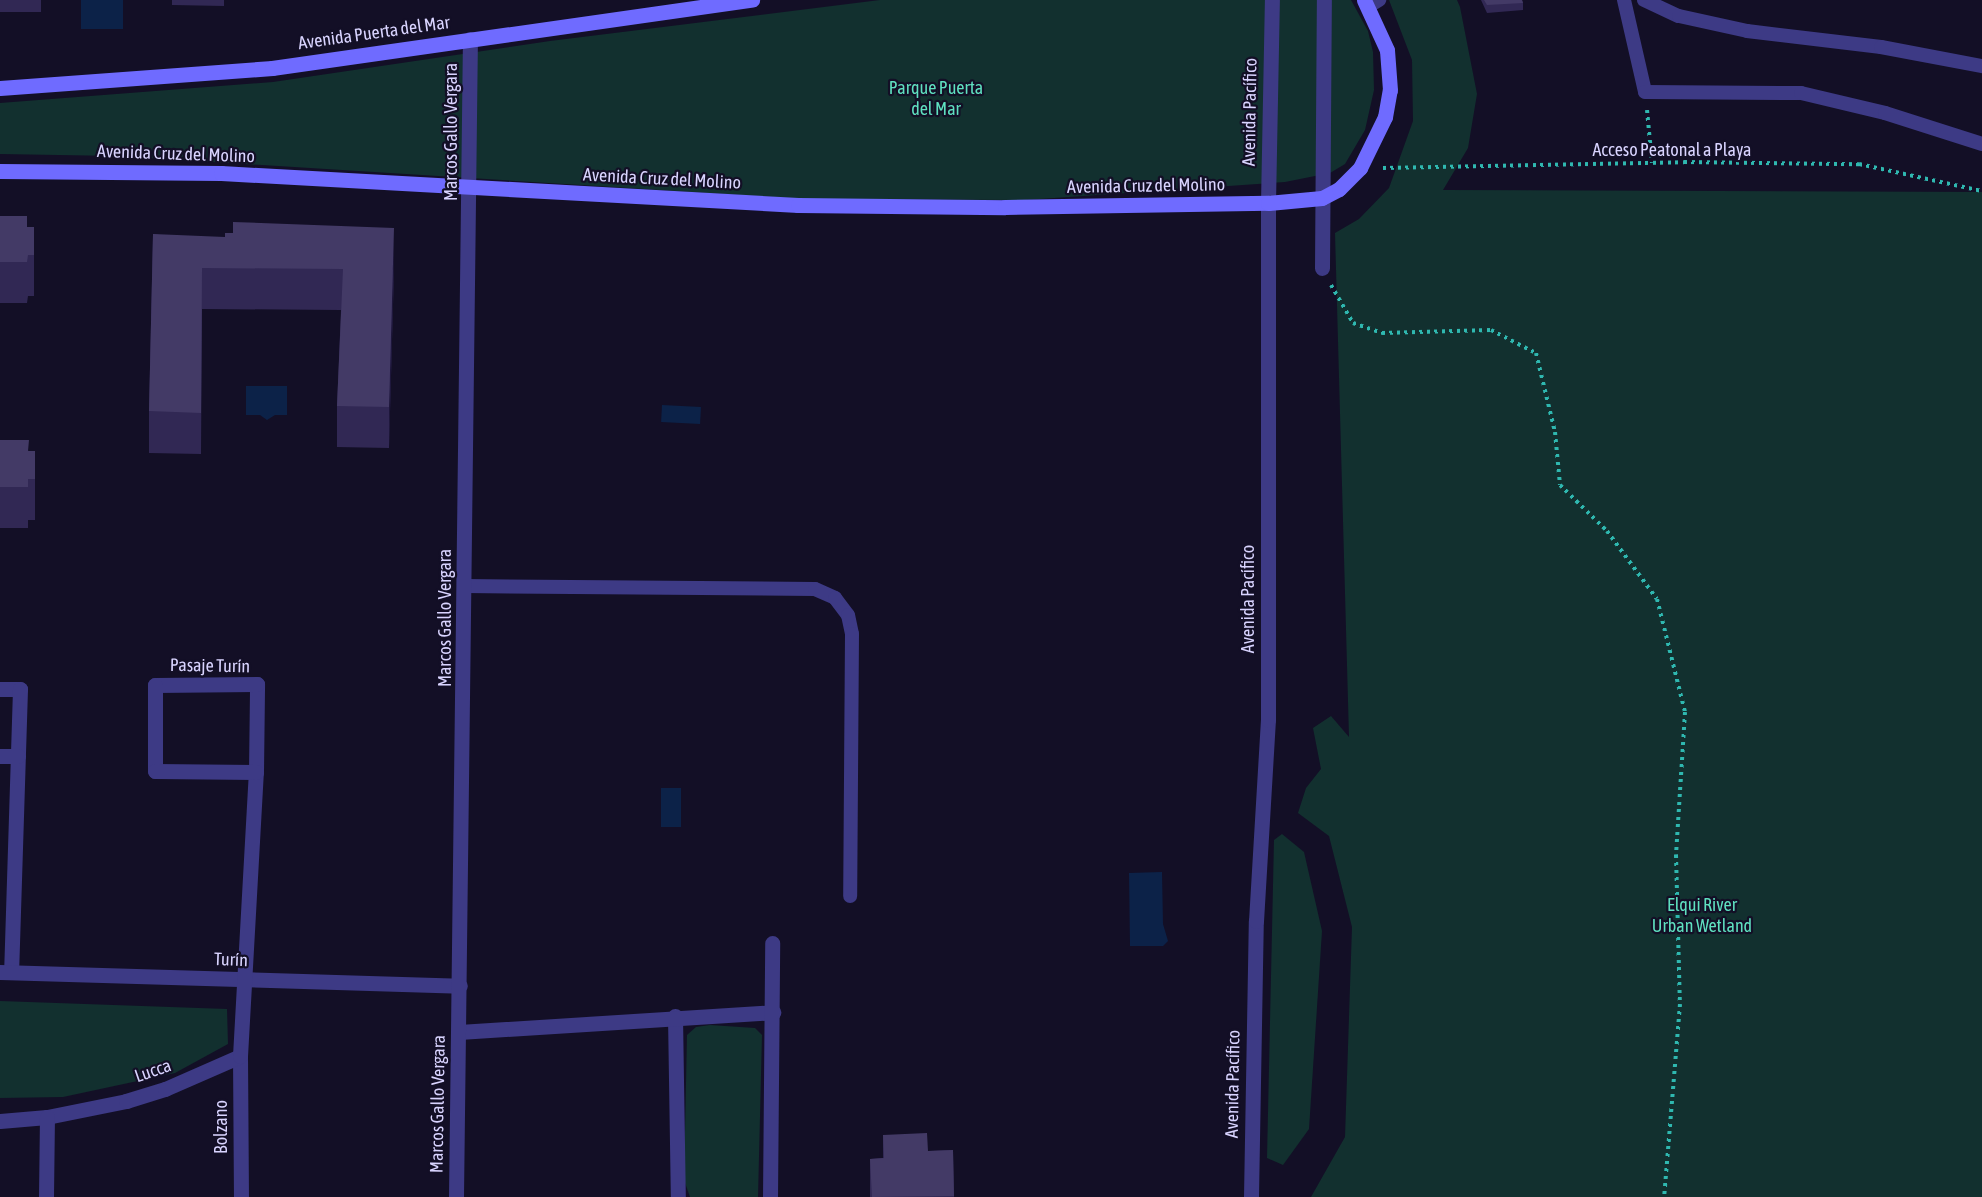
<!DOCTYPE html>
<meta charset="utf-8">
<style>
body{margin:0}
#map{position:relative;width:1982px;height:1197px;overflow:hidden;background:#130f26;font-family:"Asap Condensed",sans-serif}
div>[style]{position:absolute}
.green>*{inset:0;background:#12302f}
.water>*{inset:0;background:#0c2248;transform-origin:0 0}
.path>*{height:4px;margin-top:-2px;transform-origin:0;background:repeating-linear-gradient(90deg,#2fb8b0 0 3px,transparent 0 7.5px)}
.lane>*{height:14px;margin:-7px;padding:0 7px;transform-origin:7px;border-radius:7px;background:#3d3a85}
.street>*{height:15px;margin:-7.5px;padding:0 7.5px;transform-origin:7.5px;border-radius:7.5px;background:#3d3a85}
.secondary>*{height:15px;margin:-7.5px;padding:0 7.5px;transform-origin:7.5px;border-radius:7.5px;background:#6f6bff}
.wall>*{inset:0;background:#312854;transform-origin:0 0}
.shaded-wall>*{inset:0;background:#1d163a}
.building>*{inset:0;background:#433a66}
span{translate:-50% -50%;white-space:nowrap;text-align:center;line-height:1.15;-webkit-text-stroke:4.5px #130f26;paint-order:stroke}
.street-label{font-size:18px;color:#d9d4ff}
.park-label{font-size:18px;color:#5fe0c0}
</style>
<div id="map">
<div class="green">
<i style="clip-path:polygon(880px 0,1351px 0,1368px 31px,1373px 52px,1374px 90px,1365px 130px,1345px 164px,1330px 173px,1285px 182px,1025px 200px,805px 199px,117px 156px,0 154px,0 103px,273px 82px,550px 41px)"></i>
<i style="clip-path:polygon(1389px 0,1457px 0,1460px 7px,1477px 94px,1468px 148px,1443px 190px,1982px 192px,1982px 1197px,1311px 1197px,1345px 1137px,1352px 927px,1329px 836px,1298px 813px,1306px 788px,1321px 769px,1313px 728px,1331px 716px,1349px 737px,1335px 233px,1359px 219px,1389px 188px,1413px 121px,1412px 60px)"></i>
<i style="clip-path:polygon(1282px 834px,1304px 852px,1322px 931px,1309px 1129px,1283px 1165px,1267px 1158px,1274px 840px)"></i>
<i style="clip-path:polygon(0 1001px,227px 1009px,228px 1044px,175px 1073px,63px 1097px,0 1098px)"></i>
<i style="clip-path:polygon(710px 1025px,755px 1028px,762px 1035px,758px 1197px,690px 1197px,684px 1180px,687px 1035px,696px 1027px)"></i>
</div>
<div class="water">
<i style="left:81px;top:0;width:42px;height:29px"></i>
<i style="clip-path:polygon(246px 386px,287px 386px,287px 415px,275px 415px,267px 420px,260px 415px,246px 415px)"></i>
<i style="left:662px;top:405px;width:39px;height:17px;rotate:3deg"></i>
<i style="left:661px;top:788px;width:20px;height:39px"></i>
<i style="clip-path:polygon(1162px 872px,1163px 924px,1168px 941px,1163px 946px,1130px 946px,1129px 873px)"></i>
</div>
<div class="path">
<i style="left:1647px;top:110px;width:53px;rotate:84.6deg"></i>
<i style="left:1383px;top:168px;width:301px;rotate:-1.1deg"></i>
<i style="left:1684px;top:162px;width:175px;rotate:0.7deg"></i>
<i style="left:1859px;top:164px;width:126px;rotate:12.4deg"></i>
<i style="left:1331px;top:285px;width:44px;rotate:59.9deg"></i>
<i style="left:1353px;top:323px;width:31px;rotate:19deg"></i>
<i style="left:1382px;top:333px;width:109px;rotate:-1.6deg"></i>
<i style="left:1491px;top:330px;width:51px;rotate:27.1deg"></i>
<i style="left:1536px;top:353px;width:81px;rotate:76.5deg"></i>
<i style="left:1555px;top:432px;width:53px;rotate:84.6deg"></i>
<i style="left:1560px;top:485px;width:66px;rotate:44.4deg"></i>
<i style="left:1607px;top:531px;width:84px;rotate:53.7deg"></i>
<i style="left:1657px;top:599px;width:116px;rotate:76.1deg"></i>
<i style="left:1685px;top:712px;width:143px;rotate:93.6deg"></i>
<i style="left:1676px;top:855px;width:149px;rotate:88.5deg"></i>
<i style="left:1680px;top:1004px;width:194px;rotate:94.7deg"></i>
</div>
<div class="lane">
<i style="left:1624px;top:0;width:94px;rotate:77.1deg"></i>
<i style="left:1645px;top:92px;width:156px;rotate:0.4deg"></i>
<i style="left:1801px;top:93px;width:86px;rotate:13.4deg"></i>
<i style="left:1885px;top:113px;width:102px;rotate:17.7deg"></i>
<i style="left:1644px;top:0;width:38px;rotate:25deg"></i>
<i style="left:1679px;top:16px;width:70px;rotate:12.4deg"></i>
<i style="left:1747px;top:31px;width:135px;rotate:6.8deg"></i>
<i style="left:1881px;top:47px;width:103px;rotate:10.7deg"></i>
<i style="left:1369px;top:6px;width:12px;rotate:-31deg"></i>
<i style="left:465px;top:586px;width:350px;rotate:0.5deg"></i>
<i style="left:815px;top:589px;width:22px;rotate:24deg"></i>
<i style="left:835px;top:598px;width:21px;rotate:53deg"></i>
<i style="left:848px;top:615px;width:19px;rotate:78deg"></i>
<i style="left:852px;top:634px;width:262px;rotate:90.4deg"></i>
</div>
<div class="street">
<i style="left:1322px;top:268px;width:268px;rotate:-89.6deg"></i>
<i style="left:0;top:689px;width:20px"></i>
<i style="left:20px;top:689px;width:283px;rotate:91.8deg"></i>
<i style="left:0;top:756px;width:18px"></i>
<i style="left:0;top:972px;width:460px;rotate:1.7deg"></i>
<i style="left:675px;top:1016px;width:181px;rotate:89.1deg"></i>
<i style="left:459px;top:1032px;width:315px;rotate:-3.6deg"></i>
<i style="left:240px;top:1056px;width:141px;rotate:89.6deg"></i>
<i style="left:0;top:1121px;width:47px;rotate:-4.9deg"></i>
<i style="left:47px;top:1117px;width:81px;rotate:-11.4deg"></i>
<i style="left:126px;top:1101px;width:41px;rotate:-17.1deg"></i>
<i style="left:165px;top:1089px;width:82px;rotate:-23.7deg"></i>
<i style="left:240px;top:1056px;width:284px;rotate:-86.8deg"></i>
<i style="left:256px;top:772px;width:88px;rotate:-89.3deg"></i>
<i style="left:257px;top:684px;width:102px;rotate:179.4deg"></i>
<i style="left:155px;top:685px;width:86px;rotate:90deg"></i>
<i style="left:155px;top:771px;width:101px;rotate:0.6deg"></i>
<i style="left:46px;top:1197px;width:80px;rotate:-89.3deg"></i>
<i style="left:456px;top:1197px;width:1158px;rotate:-89.31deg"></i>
<i style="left:770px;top:1197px;width:254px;rotate:-89.5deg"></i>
<i style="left:1251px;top:1197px;width:276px;rotate:-89deg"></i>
<i style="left:1256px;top:921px;width:201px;rotate:-86.6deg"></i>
<i style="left:1268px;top:720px;width:517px;rotate:-90deg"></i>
<i style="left:1268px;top:203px;width:203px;rotate:-88.9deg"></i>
</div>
<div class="secondary">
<i style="left:0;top:88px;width:273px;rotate:-4.2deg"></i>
<i style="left:272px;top:68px;width:485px;rotate:-8.1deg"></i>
<i style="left:0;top:171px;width:221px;rotate:0.5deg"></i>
<i style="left:221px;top:173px;width:578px;rotate:3.17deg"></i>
<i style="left:798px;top:205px;width:207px;rotate:0.6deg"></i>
<i style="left:1005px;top:207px;width:263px;rotate:-0.9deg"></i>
<i style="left:1268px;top:203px;width:54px;rotate:-5.3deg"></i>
<i style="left:1322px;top:198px;width:19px;rotate:-28deg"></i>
<i style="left:1339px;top:189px;width:30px;rotate:-45deg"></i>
<i style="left:1360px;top:168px;width:57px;rotate:-63.9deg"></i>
<i style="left:1385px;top:117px;width:27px;rotate:-80deg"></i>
<i style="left:1390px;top:90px;width:40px;rotate:-94.3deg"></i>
<i style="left:1387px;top:50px;width:55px;rotate:-114.7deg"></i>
</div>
<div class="wall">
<i style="left:0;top:0;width:41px;height:12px"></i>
<i style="clip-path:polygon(172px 0,224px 0,224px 6px,172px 5px)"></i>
<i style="clip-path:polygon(1481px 0,1522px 0,1523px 3px,1523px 10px,1487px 13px)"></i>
<i style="clip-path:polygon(0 216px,27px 227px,34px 227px,34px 296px,28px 296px,27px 303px,0 303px)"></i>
<i style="clip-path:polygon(153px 234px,394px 270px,389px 448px,337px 447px,337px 406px,341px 310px,202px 309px,201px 454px,149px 453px,149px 411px)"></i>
<i style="clip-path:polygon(0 440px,29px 451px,35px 451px,35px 520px,28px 520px,28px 528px,0 528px)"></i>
<i style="clip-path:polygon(883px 1135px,928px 1151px,953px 1150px,954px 1197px,870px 1197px,870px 1159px,883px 1158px)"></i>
</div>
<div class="shaded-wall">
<i style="clip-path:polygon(394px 228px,394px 270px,389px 448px,389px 407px)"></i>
</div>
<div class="building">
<i style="clip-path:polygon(1484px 0,1522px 0,1523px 3px,1487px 5px)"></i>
<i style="clip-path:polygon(0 216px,27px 216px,27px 227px,34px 227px,34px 255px,28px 255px,27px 262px,0 262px)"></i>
<i style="clip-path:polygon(233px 222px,394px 228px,389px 407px,337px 406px,343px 269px,202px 268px,201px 413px,149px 411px,153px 234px,225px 237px,225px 233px,233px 233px)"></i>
<i style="clip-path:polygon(0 440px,29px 440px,28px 451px,35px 451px,35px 479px,28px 479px,28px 487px,0 487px)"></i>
<i style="clip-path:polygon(927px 1133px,928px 1151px,953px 1150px,954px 1196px,872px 1197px,870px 1159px,884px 1158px,883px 1135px)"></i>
</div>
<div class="street-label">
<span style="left:374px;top:33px;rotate:-8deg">Avenida Puerta del Mar</span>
<span style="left:1250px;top:112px;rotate:-89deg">Avenida Pacífico</span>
<span style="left:451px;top:132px;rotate:-90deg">Marcos Gallo Vergara</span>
<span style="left:1672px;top:150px">Acceso Peatonal a Playa</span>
<span style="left:176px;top:154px;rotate:2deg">Avenida Cruz del Molino</span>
<span style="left:662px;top:179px;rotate:3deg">Avenida Cruz del Molino</span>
<span style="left:1146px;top:186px;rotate:-1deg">Avenida Cruz del Molino</span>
<span style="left:1248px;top:599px;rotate:-90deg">Avenida Pacífico</span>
<span style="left:445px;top:618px;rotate:-90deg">Marcos Gallo Vergara</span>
<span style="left:210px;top:666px;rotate:1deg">Pasaje Turín</span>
<span style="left:231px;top:960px;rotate:2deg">Turín</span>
<span style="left:153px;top:1071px;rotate:-19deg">Lucca</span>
<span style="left:1233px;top:1084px;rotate:-89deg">Avenida Pacífico</span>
<span style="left:438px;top:1104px;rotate:-89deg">Marcos Gallo Vergara</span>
<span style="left:221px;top:1127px;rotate:-90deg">Bolzano</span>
</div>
<div class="park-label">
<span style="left:936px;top:99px">Parque Puerta<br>del Mar</span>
<span style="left:1702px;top:916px">Elqui River<br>Urban Wetland</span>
</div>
</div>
